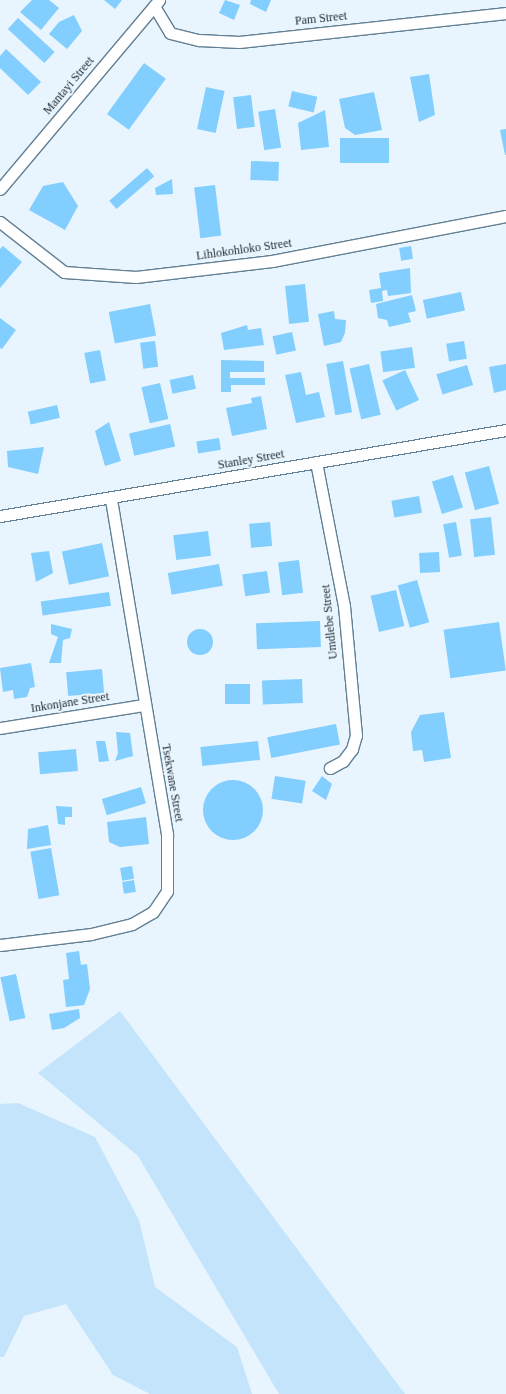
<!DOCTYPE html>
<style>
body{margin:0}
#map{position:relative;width:506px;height:1394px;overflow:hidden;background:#e9f5fe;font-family:Georgia,serif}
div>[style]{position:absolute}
.green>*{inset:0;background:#c3e4fb}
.building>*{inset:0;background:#82cefe;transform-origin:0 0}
.round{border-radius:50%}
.roads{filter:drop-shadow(1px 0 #627f93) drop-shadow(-1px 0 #627f93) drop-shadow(0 1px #627f93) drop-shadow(0 -1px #627f93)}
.minor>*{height:11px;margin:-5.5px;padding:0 5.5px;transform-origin:5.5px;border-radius:5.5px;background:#fff}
span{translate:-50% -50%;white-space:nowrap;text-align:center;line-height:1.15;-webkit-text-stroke:4px #e9f5fe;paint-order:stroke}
.street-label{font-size:12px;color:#202c35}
</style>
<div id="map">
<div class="green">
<i style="clip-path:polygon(120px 1011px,405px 1394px,279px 1394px,138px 1156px,38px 1073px)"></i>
<i style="clip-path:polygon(18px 1103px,95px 1137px,139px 1220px,155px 1287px,237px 1347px,252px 1394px,150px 1394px,113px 1375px,66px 1304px,24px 1316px,4px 1357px,0 1357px,0 1104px)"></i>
</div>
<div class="building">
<i style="clip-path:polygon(32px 0,49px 0,59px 8px,41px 30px,20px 12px)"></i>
<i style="clip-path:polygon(104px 0,122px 0,115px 9px)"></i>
<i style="clip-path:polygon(225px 0,240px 5px,234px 20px,219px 13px)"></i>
<i style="clip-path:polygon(251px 0,271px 0,266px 12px,250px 4px)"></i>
<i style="clip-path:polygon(74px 15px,82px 31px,67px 49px,49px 34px,59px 22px)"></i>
<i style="left:18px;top:18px;width:50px;height:15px;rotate:43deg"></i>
<i style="clip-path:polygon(6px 49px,41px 82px,28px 95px,0 68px,0 56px)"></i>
<i style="left:144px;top:63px;width:27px;height:63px;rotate:36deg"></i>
<i style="clip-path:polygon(429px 74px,435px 115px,419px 122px,410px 77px)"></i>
<i style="left:206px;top:87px;width:19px;height:43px;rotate:12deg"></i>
<i style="left:292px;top:91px;width:26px;height:16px;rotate:13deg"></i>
<i style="clip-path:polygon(374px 92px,382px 130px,355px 135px,345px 128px,339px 99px)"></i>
<i style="left:251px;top:95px;width:32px;height:18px;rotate:83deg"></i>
<i style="left:275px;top:109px;width:39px;height:17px;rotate:81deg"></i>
<i style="clip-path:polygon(325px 110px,329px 147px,301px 150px,298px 123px)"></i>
<i style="clip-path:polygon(506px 129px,506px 155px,505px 155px,500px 130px)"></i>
<i style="left:340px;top:138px;width:49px;height:25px"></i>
<i style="left:251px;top:161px;width:28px;height:19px;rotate:2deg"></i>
<i style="left:147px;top:168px;width:11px;height:50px;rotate:49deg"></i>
<i style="clip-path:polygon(172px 179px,173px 194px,156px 195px,155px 188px)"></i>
<i style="clip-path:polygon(63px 182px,78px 206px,65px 230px,29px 210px,43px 186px)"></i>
<i style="left:215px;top:185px;width:51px;height:21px;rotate:83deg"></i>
<i style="clip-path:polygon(3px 246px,22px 262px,0 288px,0 249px)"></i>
<i style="left:411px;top:246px;width:13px;height:12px;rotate:81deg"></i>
<i style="clip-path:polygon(410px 268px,411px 293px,388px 296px,387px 290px,382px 291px,383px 301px,371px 303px,369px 290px,381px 288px,379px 273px)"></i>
<i style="left:305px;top:284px;width:38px;height:20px;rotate:84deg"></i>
<i style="left:461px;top:292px;width:19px;height:39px;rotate:78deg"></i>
<i style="clip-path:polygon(412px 295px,416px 311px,408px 313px,411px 322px,389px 327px,387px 320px,378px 318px,376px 304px)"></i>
<i style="left:150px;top:304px;width:32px;height:42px;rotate:79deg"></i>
<i style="clip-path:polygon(334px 311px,335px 319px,346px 320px,345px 333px,341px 342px,324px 346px,318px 314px)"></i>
<i style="clip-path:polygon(0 318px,16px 330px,2px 349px,0 348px)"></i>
<i style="clip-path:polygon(247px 325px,248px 330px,261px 328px,264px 345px,224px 350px,221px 333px)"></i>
<i style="left:292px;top:332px;width:19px;height:20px;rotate:78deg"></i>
<i style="left:155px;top:341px;width:26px;height:15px;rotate:83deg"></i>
<i style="left:464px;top:341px;width:18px;height:18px;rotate:81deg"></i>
<i style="left:412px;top:347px;width:21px;height:32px;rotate:82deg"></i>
<i style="left:100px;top:350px;width:31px;height:16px;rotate:79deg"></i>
<i style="clip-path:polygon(221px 360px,264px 361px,264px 372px,230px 372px,230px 378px,265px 378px,265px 385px,231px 385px,231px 392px,221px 392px)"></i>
<i style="left:343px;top:361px;width:52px;height:17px;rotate:80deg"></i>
<i style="left:369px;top:364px;width:52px;height:20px;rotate:77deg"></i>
<i style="clip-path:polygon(506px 364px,506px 390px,494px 393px,489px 367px)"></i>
<i style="left:467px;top:365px;width:21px;height:32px;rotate:73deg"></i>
<i style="left:405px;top:370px;width:33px;height:25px;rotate:65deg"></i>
<i style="clip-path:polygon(301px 372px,306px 395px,319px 392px,325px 417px,296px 423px,285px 375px)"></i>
<i style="left:193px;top:375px;width:14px;height:24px;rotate:78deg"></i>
<i style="left:160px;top:383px;width:37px;height:19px;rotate:77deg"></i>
<i style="clip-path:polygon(261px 396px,267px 429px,232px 436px,226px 408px,252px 403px,251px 398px)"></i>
<i style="left:57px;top:405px;width:13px;height:30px;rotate:77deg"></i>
<i style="clip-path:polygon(109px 422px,121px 461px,105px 466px,95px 431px)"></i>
<i style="left:170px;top:424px;width:23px;height:42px;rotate:77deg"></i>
<i style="left:219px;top:438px;width:12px;height:23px;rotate:81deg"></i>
<i style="clip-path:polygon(44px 447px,38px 474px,8px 467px,7px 451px)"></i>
<i style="left:489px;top:466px;width:39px;height:25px;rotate:75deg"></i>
<i style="left:453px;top:475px;width:34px;height:22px;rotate:73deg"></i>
<i style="left:419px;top:496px;width:17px;height:28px;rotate:80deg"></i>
<i style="left:491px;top:517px;width:38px;height:21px;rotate:84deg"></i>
<i style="left:270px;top:522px;width:24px;height:21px;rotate:85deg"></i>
<i style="left:456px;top:522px;width:34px;height:13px;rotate:80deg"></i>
<i style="left:208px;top:531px;width:25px;height:35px;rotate:83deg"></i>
<i style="left:102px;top:543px;width:34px;height:41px;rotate:78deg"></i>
<i style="clip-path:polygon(49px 551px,53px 573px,36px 582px,31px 553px)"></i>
<i style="left:439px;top:552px;width:20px;height:20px;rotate:87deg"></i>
<i style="left:299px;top:560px;width:33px;height:21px;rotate:83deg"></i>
<i style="left:219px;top:564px;width:22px;height:52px;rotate:80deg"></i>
<i style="left:267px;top:571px;width:22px;height:25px;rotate:82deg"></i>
<i style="left:417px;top:580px;width:44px;height:20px;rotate:74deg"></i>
<i style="left:396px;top:590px;width:37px;height:26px;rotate:77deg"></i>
<i style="left:109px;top:592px;width:14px;height:69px;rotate:82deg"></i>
<i style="left:320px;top:621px;width:26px;height:64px;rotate:88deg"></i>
<i style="left:499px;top:622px;width:49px;height:56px;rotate:82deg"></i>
<i style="clip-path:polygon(51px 624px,72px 629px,70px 638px,63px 640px,61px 663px,49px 663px,58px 637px,51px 634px)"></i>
<i class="round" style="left:187px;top:629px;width:26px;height:26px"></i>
<i style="clip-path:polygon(31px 663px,35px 687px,30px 688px,27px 697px,14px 699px,13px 690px,3px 692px,0 668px)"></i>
<i style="left:102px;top:669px;width:24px;height:36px;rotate:85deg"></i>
<i style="left:302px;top:679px;width:24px;height:40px;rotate:88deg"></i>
<i style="left:250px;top:684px;width:20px;height:25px;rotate:90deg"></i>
<i style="clip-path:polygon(444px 712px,451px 758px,424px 762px,422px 750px,413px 751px,411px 732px,420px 715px)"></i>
<i style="left:336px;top:724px;width:21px;height:70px;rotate:79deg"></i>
<i style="clip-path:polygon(116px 732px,130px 733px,133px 756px,115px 761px,118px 753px)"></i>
<i style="clip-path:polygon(96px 741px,105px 741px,109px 761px,99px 762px)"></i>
<i style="left:258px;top:741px;width:19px;height:58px;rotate:84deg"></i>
<i style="left:76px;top:749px;width:22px;height:38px;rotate:85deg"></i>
<i style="left:275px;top:776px;width:31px;height:23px;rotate:9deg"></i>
<i style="clip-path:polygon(322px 776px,332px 784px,326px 800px,312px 791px)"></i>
<i class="round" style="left:203px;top:780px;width:60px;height:60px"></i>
<i style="left:141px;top:787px;width:17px;height:41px;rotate:73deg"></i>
<i style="clip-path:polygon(56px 806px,72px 807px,72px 817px,65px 817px,65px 825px,58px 824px)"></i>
<i style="clip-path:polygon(146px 817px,149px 844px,120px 847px,109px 842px,107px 822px)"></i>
<i style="clip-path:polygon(48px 825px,51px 845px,27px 849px,28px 829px)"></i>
<i style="left:51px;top:848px;width:48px;height:21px;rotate:80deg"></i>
<i style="left:132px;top:866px;width:13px;height:12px;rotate:81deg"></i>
<i style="left:134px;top:880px;width:12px;height:12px;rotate:81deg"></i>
<i style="clip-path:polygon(79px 951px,81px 965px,87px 964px,90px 989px,84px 1005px,66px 1007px,63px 980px,69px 979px,66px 953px)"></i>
<i style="left:16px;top:974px;width:45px;height:16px;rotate:78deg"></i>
<i style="clip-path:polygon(79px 1009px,80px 1018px,64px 1028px,52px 1030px,49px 1014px)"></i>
</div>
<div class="roads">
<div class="minor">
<i style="left:154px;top:6px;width:31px;rotate:59deg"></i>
<i style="left:170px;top:33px;width:30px;rotate:14deg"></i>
<i style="left:199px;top:40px;width:40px;rotate:2.9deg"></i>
<i style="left:239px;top:42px;width:269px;rotate:-6.2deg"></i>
<i style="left:0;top:189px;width:247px;rotate:-49.9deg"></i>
<i style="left:0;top:222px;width:81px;rotate:38deg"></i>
<i style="left:64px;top:272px;width:72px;rotate:4deg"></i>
<i style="left:136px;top:277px;width:137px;rotate:-6.7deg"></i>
<i style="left:272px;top:261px;width:238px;rotate:-10.9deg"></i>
<i style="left:316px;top:462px;width:147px;rotate:79deg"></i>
<i style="left:344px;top:606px;width:130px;rotate:84.7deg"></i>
<i style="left:356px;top:735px;width:15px;rotate:106deg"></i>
<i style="left:352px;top:749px;width:15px;rotate:127deg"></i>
<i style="left:343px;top:761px;width:15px;rotate:152deg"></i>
<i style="left:0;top:516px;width:513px;rotate:-9.65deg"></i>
<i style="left:0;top:728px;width:146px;rotate:-9.1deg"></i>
<i style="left:0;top:945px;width:92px;rotate:-6.9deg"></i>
<i style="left:91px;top:934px;width:42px;rotate:-13.7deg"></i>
<i style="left:132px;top:924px;width:24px;rotate:-30deg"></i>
<i style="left:153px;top:912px;width:25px;rotate:-56deg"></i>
<i style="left:167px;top:891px;width:57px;rotate:-90deg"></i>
<i style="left:167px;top:834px;width:340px;rotate:-99.5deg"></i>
</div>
</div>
<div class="street-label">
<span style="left:321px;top:19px;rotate:-6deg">Pam Street</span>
<span style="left:69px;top:86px;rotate:-50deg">Mantayi Street</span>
<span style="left:244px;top:250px;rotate:-8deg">Lihlokohloko Street</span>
<span style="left:251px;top:460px;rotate:-10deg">Stanley Street</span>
<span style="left:330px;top:622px;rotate:-96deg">Umdlebe Street</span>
<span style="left:70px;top:703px;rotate:-9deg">Inkonjane Street</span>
<span style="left:172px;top:783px;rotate:80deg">Tsekwane Street</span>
</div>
</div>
